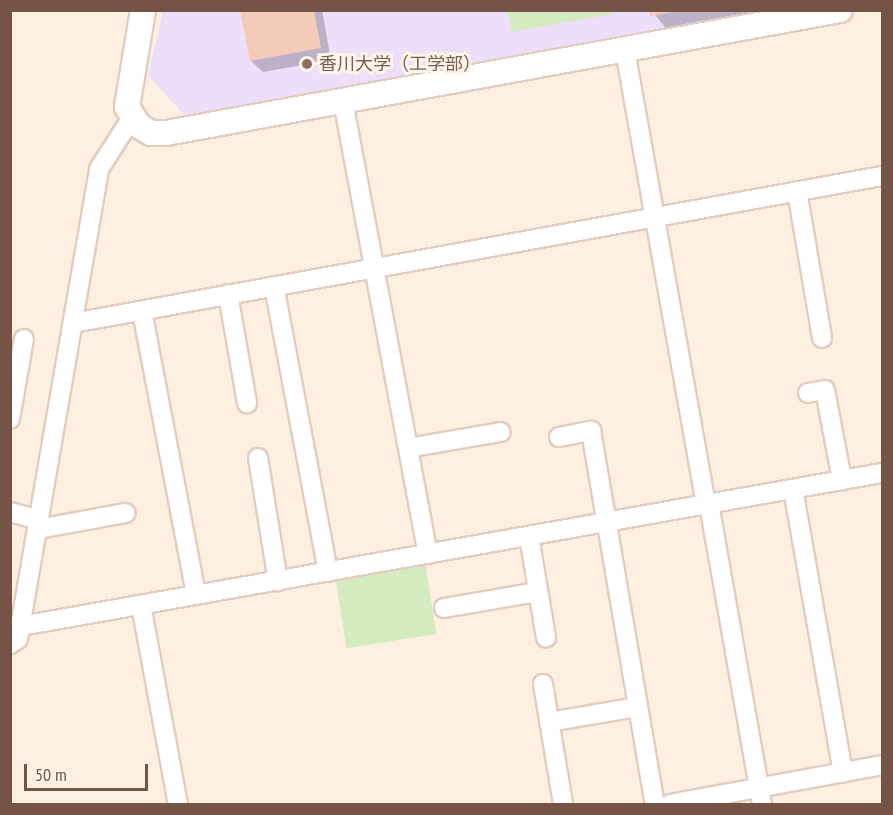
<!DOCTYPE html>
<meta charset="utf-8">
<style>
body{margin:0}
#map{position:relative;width:893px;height:815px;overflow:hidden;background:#fdf0e1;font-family:"PT Sans Narrow","Noto Sans JP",sans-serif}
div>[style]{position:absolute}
.education>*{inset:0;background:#eddef9}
.green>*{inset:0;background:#d4ebbf;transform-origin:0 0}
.shadow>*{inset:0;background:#0003}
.building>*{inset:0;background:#f3cbb8}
.roads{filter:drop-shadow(2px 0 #e3cdc0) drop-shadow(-2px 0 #e3cdc0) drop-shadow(0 2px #e3cdc0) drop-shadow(0 -2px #e3cdc0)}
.street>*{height:18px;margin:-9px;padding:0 9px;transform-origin:9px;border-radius:9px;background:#fff}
.secondary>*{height:24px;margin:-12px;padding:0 12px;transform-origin:12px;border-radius:12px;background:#fff}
.dots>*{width:16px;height:16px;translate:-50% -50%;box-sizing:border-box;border:3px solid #fff4e8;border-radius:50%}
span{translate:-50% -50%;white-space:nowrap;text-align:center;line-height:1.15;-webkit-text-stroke:6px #fff4e8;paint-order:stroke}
.education-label{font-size:18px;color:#785e54}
.left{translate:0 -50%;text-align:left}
.frame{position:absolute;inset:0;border:12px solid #755447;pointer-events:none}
.scale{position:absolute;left:24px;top:764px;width:124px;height:27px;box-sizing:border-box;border:3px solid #755447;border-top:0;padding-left:8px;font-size:18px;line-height:21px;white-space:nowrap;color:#755447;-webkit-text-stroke:4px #fff4e8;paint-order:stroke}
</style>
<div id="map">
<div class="education">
<i style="clip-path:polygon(163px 11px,761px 11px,184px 115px,148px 75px)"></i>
</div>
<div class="green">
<i style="clip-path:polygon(612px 11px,612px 14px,512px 32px,508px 11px)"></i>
<i style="left:425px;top:562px;width:73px;height:91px;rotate:81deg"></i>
</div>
<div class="shadow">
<i style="clip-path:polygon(242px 10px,322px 10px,331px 60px,263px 72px,251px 61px)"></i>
<i style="clip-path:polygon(651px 10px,821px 10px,674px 38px)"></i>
</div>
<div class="building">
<i style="clip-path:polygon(240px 10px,314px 10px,321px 48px,250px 61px)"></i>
<i style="clip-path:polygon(649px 10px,673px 10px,673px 12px,650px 16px)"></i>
</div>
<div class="roads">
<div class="street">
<i style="left:625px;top:50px;width:461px;rotate:79.9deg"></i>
<i style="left:343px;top:101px;width:461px;rotate:79.4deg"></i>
<i style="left:797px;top:191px;width:149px;rotate:80.3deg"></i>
<i style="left:274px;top:286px;width:291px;rotate:79.3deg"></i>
<i style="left:228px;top:294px;width:111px;rotate:80.1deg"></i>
<i style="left:142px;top:311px;width:289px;rotate:79.2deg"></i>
<i style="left:73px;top:323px;width:822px;rotate:-10.3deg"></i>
<i style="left:808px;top:393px;width:17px;rotate:-10deg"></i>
<i style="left:825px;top:390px;width:92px;rotate:79.3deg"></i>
<i style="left:10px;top:419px;width:81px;rotate:-80.1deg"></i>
<i style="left:559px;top:437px;width:33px;rotate:-11deg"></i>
<i style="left:591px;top:431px;width:378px;rotate:80.3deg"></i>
<i style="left:408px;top:448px;width:94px;rotate:-9.8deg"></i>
<i style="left:258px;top:458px;width:125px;rotate:80.8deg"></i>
<i style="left:793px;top:489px;width:288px;rotate:80deg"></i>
<i style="left:709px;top:504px;width:305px;rotate:80deg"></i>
<i style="left:10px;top:512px;width:31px;rotate:15deg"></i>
<i style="left:38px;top:529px;width:89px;rotate:-10.3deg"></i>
<i style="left:529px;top:536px;width:103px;rotate:80.5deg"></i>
<i style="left:141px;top:605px;width:202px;rotate:79.5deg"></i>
<i style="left:444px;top:608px;width:95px;rotate:-9.7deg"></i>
<i style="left:21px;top:626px;width:874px;rotate:-10.08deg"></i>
<i style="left:10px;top:644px;width:9px;rotate:-32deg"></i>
<i style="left:18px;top:639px;width:477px;rotate:-80.2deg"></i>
<i style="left:99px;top:169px;width:59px;rotate:-57.4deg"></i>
<i style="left:543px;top:684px;width:122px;rotate:80.5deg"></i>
<i style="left:549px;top:722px;width:90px;rotate:-9.6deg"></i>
<i style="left:670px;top:804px;width:216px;rotate:-10.4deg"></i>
</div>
<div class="secondary">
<i style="left:143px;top:10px;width:98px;rotate:99.4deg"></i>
<i style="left:127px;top:107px;width:22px;rotate:58deg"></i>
<i style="left:139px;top:126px;width:14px;rotate:30deg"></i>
<i style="left:151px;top:133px;width:15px"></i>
<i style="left:166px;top:133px;width:685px;rotate:-10.34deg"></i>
</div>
</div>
<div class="dots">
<i style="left:307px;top:64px;background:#8d6e63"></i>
</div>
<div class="education-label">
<span class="left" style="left:319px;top:64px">香川大学（工学部）</span>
</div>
<div class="frame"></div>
<div class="scale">50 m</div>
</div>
